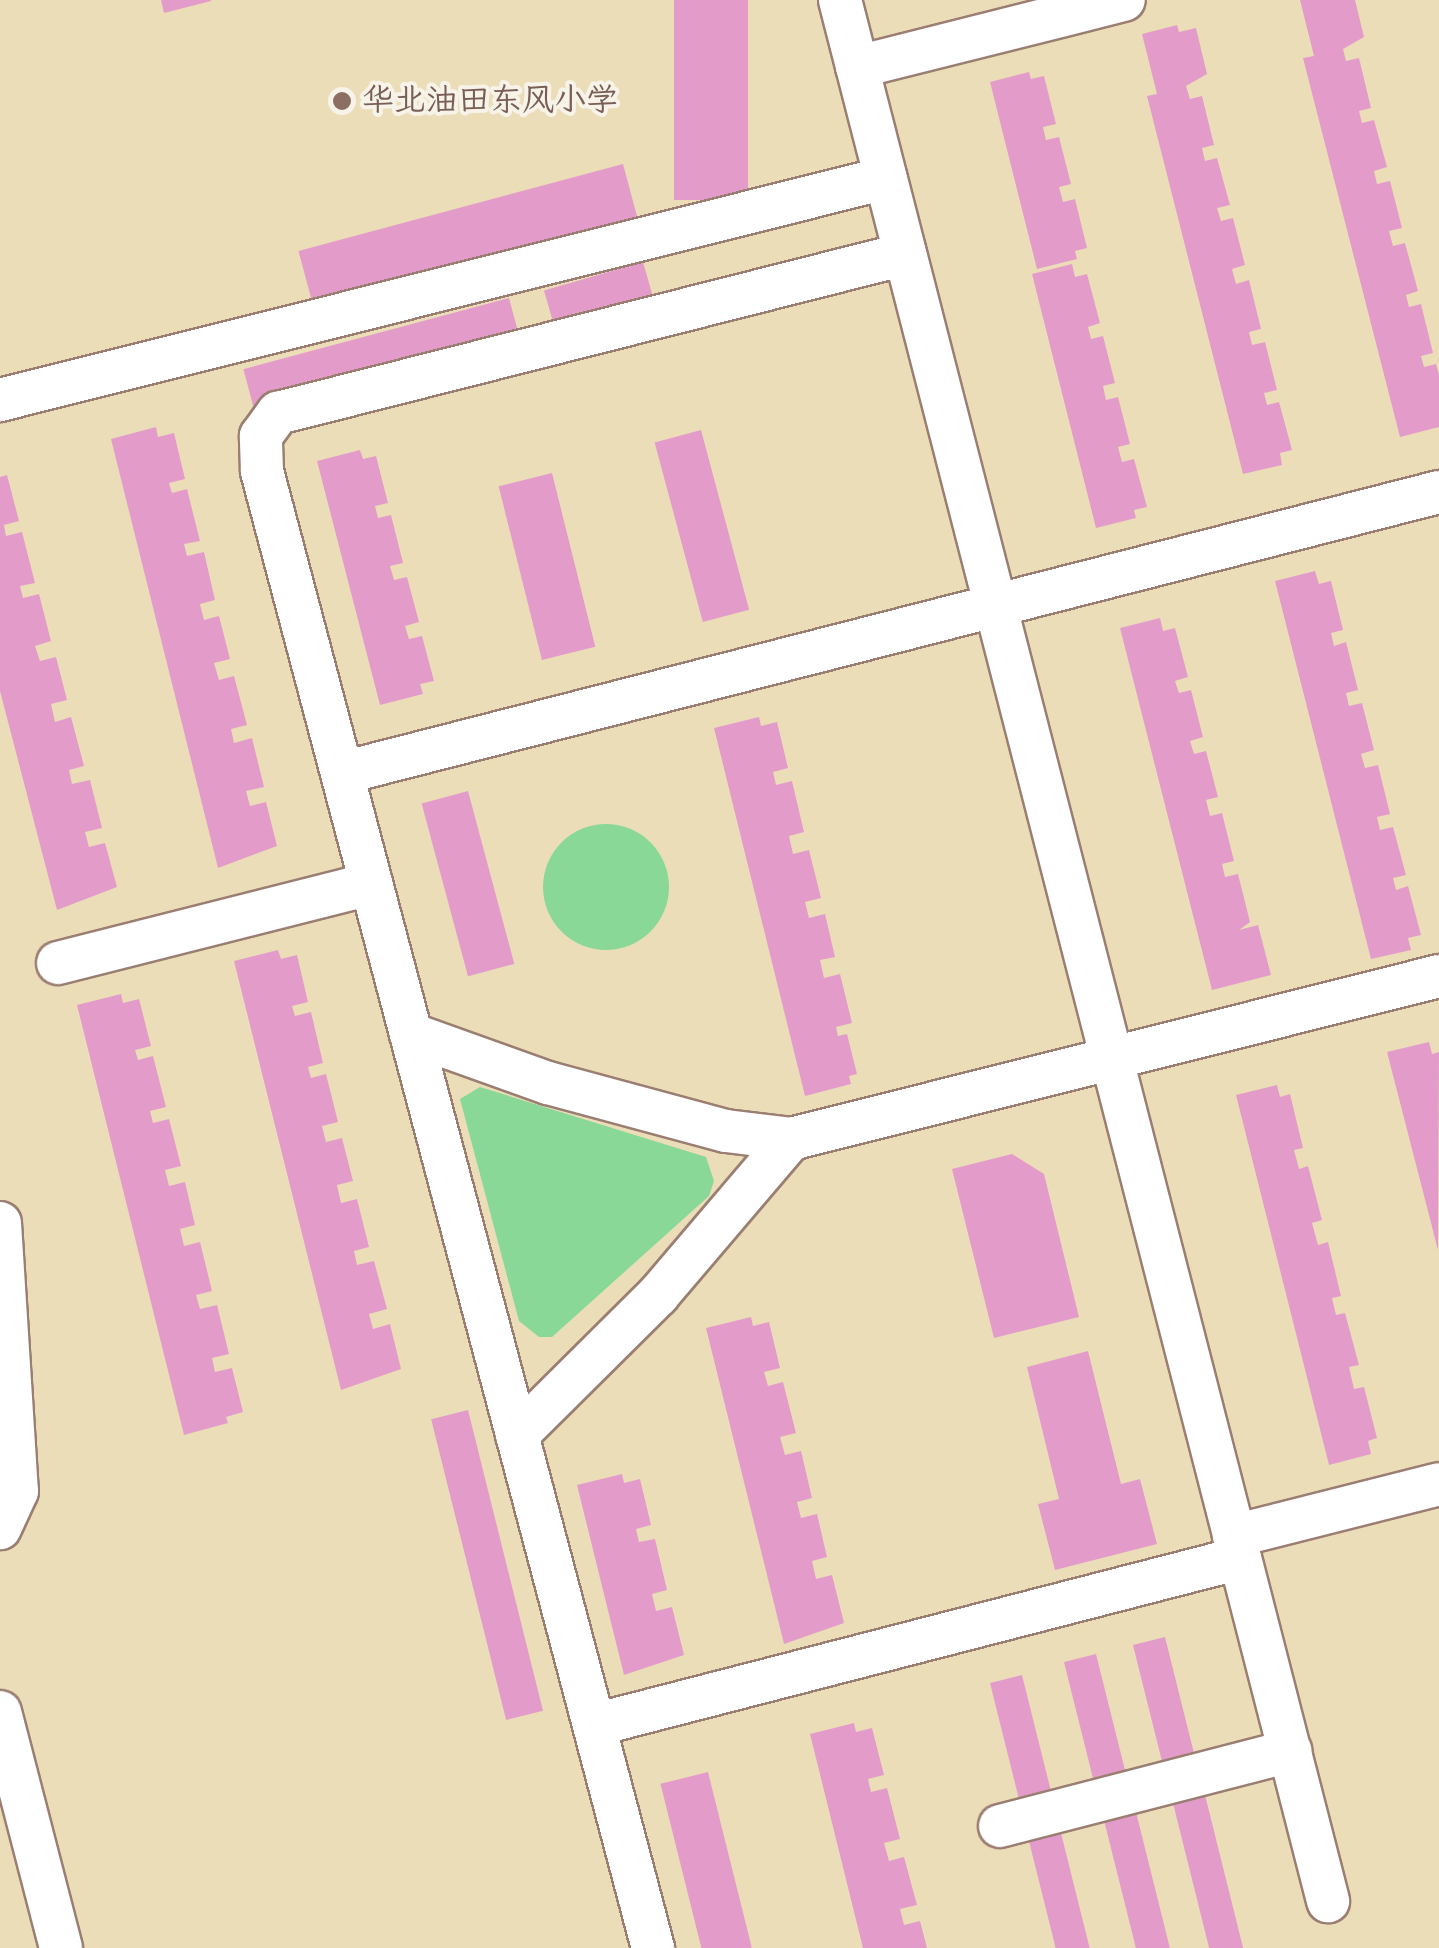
<!DOCTYPE html>
<meta charset="utf-8">
<style>
body{margin:0}
#map{position:relative;width:1439px;height:1948px;overflow:hidden;background:#ecddb9;font-family:"Architects Daughter","LXGW WenKai TC",sans-serif}
div>[style]{position:absolute}
.green>*{inset:0;background:#89d897}
.round{border-radius:50%}
.building>*{inset:0;background:#e39cca;transform-origin:0 0}
.roads{filter:drop-shadow(2px 0 #9b7e72) drop-shadow(-2px 0 #9b7e72) drop-shadow(0 2px #9b7e72) drop-shadow(0 -2px #9b7e72)}
.minor>*{height:42px;margin:-21px;padding:0 21px;transform-origin:21px;border-radius:21px;background:#fff}
.dots>*{width:28px;height:28px;translate:-50% -50%;box-sizing:border-box;border:5px solid #f7f3e8;border-radius:50%}
span{translate:-50% -50%;white-space:nowrap;text-align:center;line-height:1.15;-webkit-text-stroke:8px #f7f3e8;paint-order:stroke}
.education-label{font-size:32px;color:#785e54}
.left{translate:0 -50%;text-align:left}
</style>
<div id="map">
<div class="green">
<i class="round" style="left:543px;top:824px;width:126px;height:126px"></i>
<i style="clip-path:polygon(480px 1087px,706px 1157px,714px 1181px,709px 1196px,552px 1337px,539px 1337px,519px 1321px,460px 1099px)"></i>
</div>
<div class="building">
<i style="clip-path:polygon(161px 0,211px 0,211px 1px,164px 13px)"></i>
<i style="left:674px;top:0;width:74px;height:200px"></i>
<i style="clip-path:polygon(1300px 0,1355px 0,1364px 37px,1343px 49px,1346px 61px,1359px 58px,1371px 108px,1359px 111px,1362px 123px,1374px 120px,1387px 167px,1374px 171px,1377px 184px,1390px 181px,1402px 228px,1389px 231px,1393px 246px,1405px 243px,1418px 291px,1406px 295px,1409px 307px,1421px 304px,1433px 353px,1421px 356px,1424px 367px,1436px 364px,1439px 375px,1439px 427px,1400px 437px,1303px 58px,1314px 56px)"></i>
<i style="clip-path:polygon(1177px 25px,1179px 32px,1196px 28px,1207px 74px,1186px 86px,1190px 99px,1202px 96px,1214px 145px,1202px 148px,1205px 161px,1217px 158px,1230px 205px,1217px 208px,1221px 221px,1233px 218px,1245px 265px,1232px 269px,1236px 284px,1249px 280px,1261px 329px,1249px 332px,1252px 345px,1265px 342px,1277px 390px,1264px 393px,1267px 405px,1279px 402px,1292px 450px,1280px 453px,1282px 465px,1243px 474px,1147px 96px,1157px 94px,1142px 34px)"></i>
<i style="clip-path:polygon(1029px 72px,1031px 79px,1044px 76px,1056px 124px,1043px 127px,1046px 140px,1059px 137px,1071px 184px,1059px 187px,1063px 202px,1075px 199px,1087px 248px,1075px 251px,1077px 259px,1037px 269px,990px 82px)"></i>
<i style="left:623px;top:164px;width:56px;height:336px;rotate:75deg"></i>
<i style="left:643px;top:262px;width:37px;height:103px;rotate:74deg"></i>
<i style="clip-path:polygon(1072px 264px,1075px 277px,1087px 274px,1100px 323px,1088px 327px,1091px 339px,1103px 336px,1115px 383px,1103px 386px,1106px 400px,1118px 397px,1130px 444px,1118px 447px,1122px 462px,1134px 459px,1147px 507px,1134px 510px,1136px 518px,1096px 528px,1032px 274px)"></i>
<i style="left:509px;top:298px;width:43px;height:275px;rotate:75deg"></i>
<i style="clip-path:polygon(156px 427px,158px 437px,174px 433px,185px 479px,169px 483px,172px 493px,187px 489px,200px 541px,184px 544px,187px 556px,204px 552px,215px 600px,200px 604px,204px 620px,219px 616px,230px 659px,214px 663px,219px 680px,234px 676px,247px 725px,231px 729px,234px 743px,252px 738px,264px 787px,246px 791px,250px 806px,266px 802px,277px 846px,218px 868px,111px 439px)"></i>
<i style="left:701px;top:430px;width:186px;height:48px;rotate:75deg"></i>
<i style="clip-path:polygon(360px 450px,363px 459px,376px 456px,388px 503px,375px 506px,378px 518px,391px 515px,403px 563px,390px 566px,394px 580px,407px 577px,419px 622px,405px 626px,409px 639px,422px 636px,434px 681px,420px 684px,423px 694px,380px 705px,317px 461px)"></i>
<i style="left:552px;top:473px;width:179px;height:55px;rotate:76deg"></i>
<i style="clip-path:polygon(7px 475px,19px 521px,4px 525px,6px 536px,22px 532px,35px 583px,20px 586px,23px 598px,39px 594px,51px 641px,35px 646px,40px 661px,56px 657px,67px 700px,51px 704px,55px 722px,71px 717px,84px 766px,69px 770px,72px 784px,90px 780px,102px 828px,85px 832px,89px 847px,105px 843px,117px 887px,57px 910px,0 691px,0 477px)"></i>
<i style="clip-path:polygon(1315px 571px,1319px 584px,1331px 581px,1343px 630px,1331px 633px,1334px 646px,1346px 642px,1358px 690px,1346px 693px,1349px 706px,1362px 703px,1374px 750px,1361px 754px,1365px 768px,1378px 765px,1390px 814px,1377px 817px,1380px 830px,1393px 827px,1406px 875px,1393px 878px,1396px 890px,1408px 886px,1421px 935px,1408px 938px,1411px 950px,1371px 959px,1275px 581px)"></i>
<i style="clip-path:polygon(1160px 618px,1163px 631px,1175px 628px,1188px 677px,1175px 681px,1179px 693px,1191px 690px,1203px 737px,1190px 741px,1194px 754px,1206px 751px,1218px 797px,1206px 800px,1210px 816px,1222px 813px,1234px 861px,1222px 864px,1225px 877px,1238px 874px,1250px 922px,1239px 930px,1258px 925px,1271px 975px,1212px 990px,1120px 628px)"></i>
<i style="clip-path:polygon(759px 717px,761px 726px,777px 722px,788px 768px,773px 772px,776px 785px,792px 781px,804px 832px,789px 836px,793px 854px,809px 850px,821px 898px,805px 902px,809px 918px,825px 914px,835px 957px,820px 960px,824px 978px,840px 974px,852px 1023px,836px 1027px,838px 1036px,847px 1034px,857px 1074px,849px 1076px,851px 1084px,805px 1096px,714px 728px)"></i>
<i style="left:468px;top:791px;width:179px;height:48px;rotate:75deg"></i>
<i style="clip-path:polygon(278px 950px,281px 959px,297px 955px,308px 1002px,292px 1006px,295px 1016px,311px 1012px,323px 1063px,308px 1067px,311px 1078px,326px 1074px,338px 1122px,322px 1126px,326px 1142px,342px 1138px,353px 1181px,337px 1185px,341px 1203px,357px 1199px,369px 1247px,354px 1251px,357px 1265px,374px 1261px,387px 1309px,369px 1314px,373px 1329px,390px 1324px,401px 1369px,341px 1390px,234px 961px)"></i>
<i style="clip-path:polygon(121px 994px,123px 1003px,139px 999px,151px 1046px,135px 1050px,138px 1060px,153px 1056px,166px 1107px,150px 1111px,153px 1123px,169px 1119px,181px 1166px,165px 1170px,169px 1186px,185px 1182px,195px 1225px,180px 1229px,184px 1246px,200px 1242px,212px 1291px,196px 1295px,200px 1309px,217px 1305px,229px 1354px,212px 1358px,215px 1372px,232px 1368px,243px 1412px,226px 1417px,228px 1423px,184px 1435px,77px 1005px)"></i>
<i style="clip-path:polygon(1429px 1042px,1432px 1054px,1439px 1052px,1438px 1250px,1387px 1052px)"></i>
<i style="clip-path:polygon(1277px 1085px,1280px 1097px,1290px 1094px,1303px 1148px,1294px 1150px,1299px 1169px,1308px 1166px,1322px 1220px,1312px 1223px,1318px 1245px,1328px 1242px,1341px 1296px,1332px 1298px,1336px 1315px,1345px 1313px,1359px 1365px,1349px 1367px,1354px 1389px,1364px 1387px,1377px 1438px,1368px 1441px,1371px 1454px,1329px 1465px,1236px 1095px)"></i>
<i style="clip-path:polygon(1012px 1154px,1044px 1174px,1079px 1317px,994px 1338px,952px 1169px)"></i>
<i style="clip-path:polygon(751px 1317px,753px 1326px,769px 1322px,780px 1368px,764px 1372px,768px 1386px,783px 1382px,796px 1433px,780px 1437px,785px 1455px,801px 1451px,812px 1498px,797px 1502px,801px 1518px,817px 1514px,827px 1557px,812px 1561px,816px 1579px,832px 1575px,844px 1623px,784px 1644px,706px 1328px)"></i>
<i style="clip-path:polygon(1088px 1351px,1121px 1484px,1140px 1479px,1157px 1544px,1055px 1570px,1038px 1504px,1059px 1499px,1027px 1367px)"></i>
<i style="left:468px;top:1410px;width:310px;height:38px;rotate:76deg"></i>
<i style="clip-path:polygon(622px 1474px,624px 1483px,640px 1479px,651px 1525px,636px 1529px,639px 1542px,655px 1539px,667px 1590px,652px 1594px,656px 1611px,672px 1607px,684px 1655px,624px 1675px,577px 1485px)"></i>
<i style="left:1165px;top:1637px;width:125px;height:33px;rotate:76deg"></i>
<i style="left:1096px;top:1654px;width:126px;height:33px;rotate:76deg"></i>
<i style="left:1022px;top:1675px;width:126px;height:33px;rotate:76deg"></i>
<i style="clip-path:polygon(854px 1723px,856px 1732px,872px 1728px,884px 1775px,868px 1779px,871px 1792px,887px 1788px,900px 1839px,884px 1843px,889px 1861px,904px 1857px,917px 1905px,900px 1909px,904px 1925px,920px 1921px,927px 1948px,863px 1948px,810px 1734px)"></i>
<i style="left:708px;top:1772px;width:181px;height:49px;rotate:76deg"></i>
<i style="left:1204px;top:1791px;width:162px;height:33px;rotate:76deg"></i>
<i style="left:1135px;top:1808px;width:144px;height:33px;rotate:76deg"></i>
<i style="left:1060px;top:1829px;width:123px;height:33px;rotate:76deg"></i>
</div>
<div class="roads">
<div class="minor">
<i style="left:840px;top:0;width:1963px;rotate:75.6deg"></i>
<i style="left:857px;top:67px;width:275px;rotate:-14.1deg"></i>
<i style="left:0;top:400px;width:913px;rotate:-14.07deg"></i>
<i style="left:342px;top:773px;width:1132px;rotate:-14.37deg"></i>
<i style="left:58px;top:963px;width:323px;rotate:-14.2deg"></i>
<i style="left:411px;top:1034px;width:145px;rotate:19.7deg"></i>
<i style="left:548px;top:1083px;width:184px;rotate:15.1deg"></i>
<i style="left:726px;top:1131px;width:65px;rotate:7deg"></i>
<i style="left:791px;top:1139px;width:668px;rotate:-14.12deg"></i>
<i style="left:0;top:1223px;width:269px;rotate:86.4deg"></i>
<i style="left:17px;top:1491px;width:41px;rotate:114.7deg"></i>
<i style="left:517px;top:1435px;width:199px;rotate:-44.8deg"></i>
<i style="left:658px;top:1295px;width:205px;rotate:-49.6deg"></i>
<i style="left:1234px;top:1536px;width:211px;rotate:-14.2deg"></i>
<i style="left:0;top:1712px;width:244px;rotate:75.5deg"></i>
<i style="left:594px;top:1725px;width:667px;rotate:-14.49deg"></i>
<i style="left:1000px;top:1826px;width:300px;rotate:-14.5deg"></i>
<i style="left:653px;top:1948px;width:1528px;rotate:-104.83deg"></i>
<i style="left:262px;top:471px;width:35px;rotate:-92deg"></i>
<i style="left:261px;top:436px;width:29px;rotate:-54deg"></i>
<i style="left:278px;top:413px;width:647px;rotate:-14.23deg"></i>
</div>
</div>
<div class="dots">
<i style="left:342px;top:101px;background:#8d6e63"></i>
</div>
<div class="education-label">
<span class="left" style="left:362px;top:101px">华北油田东风小学</span>
</div>
</div>
